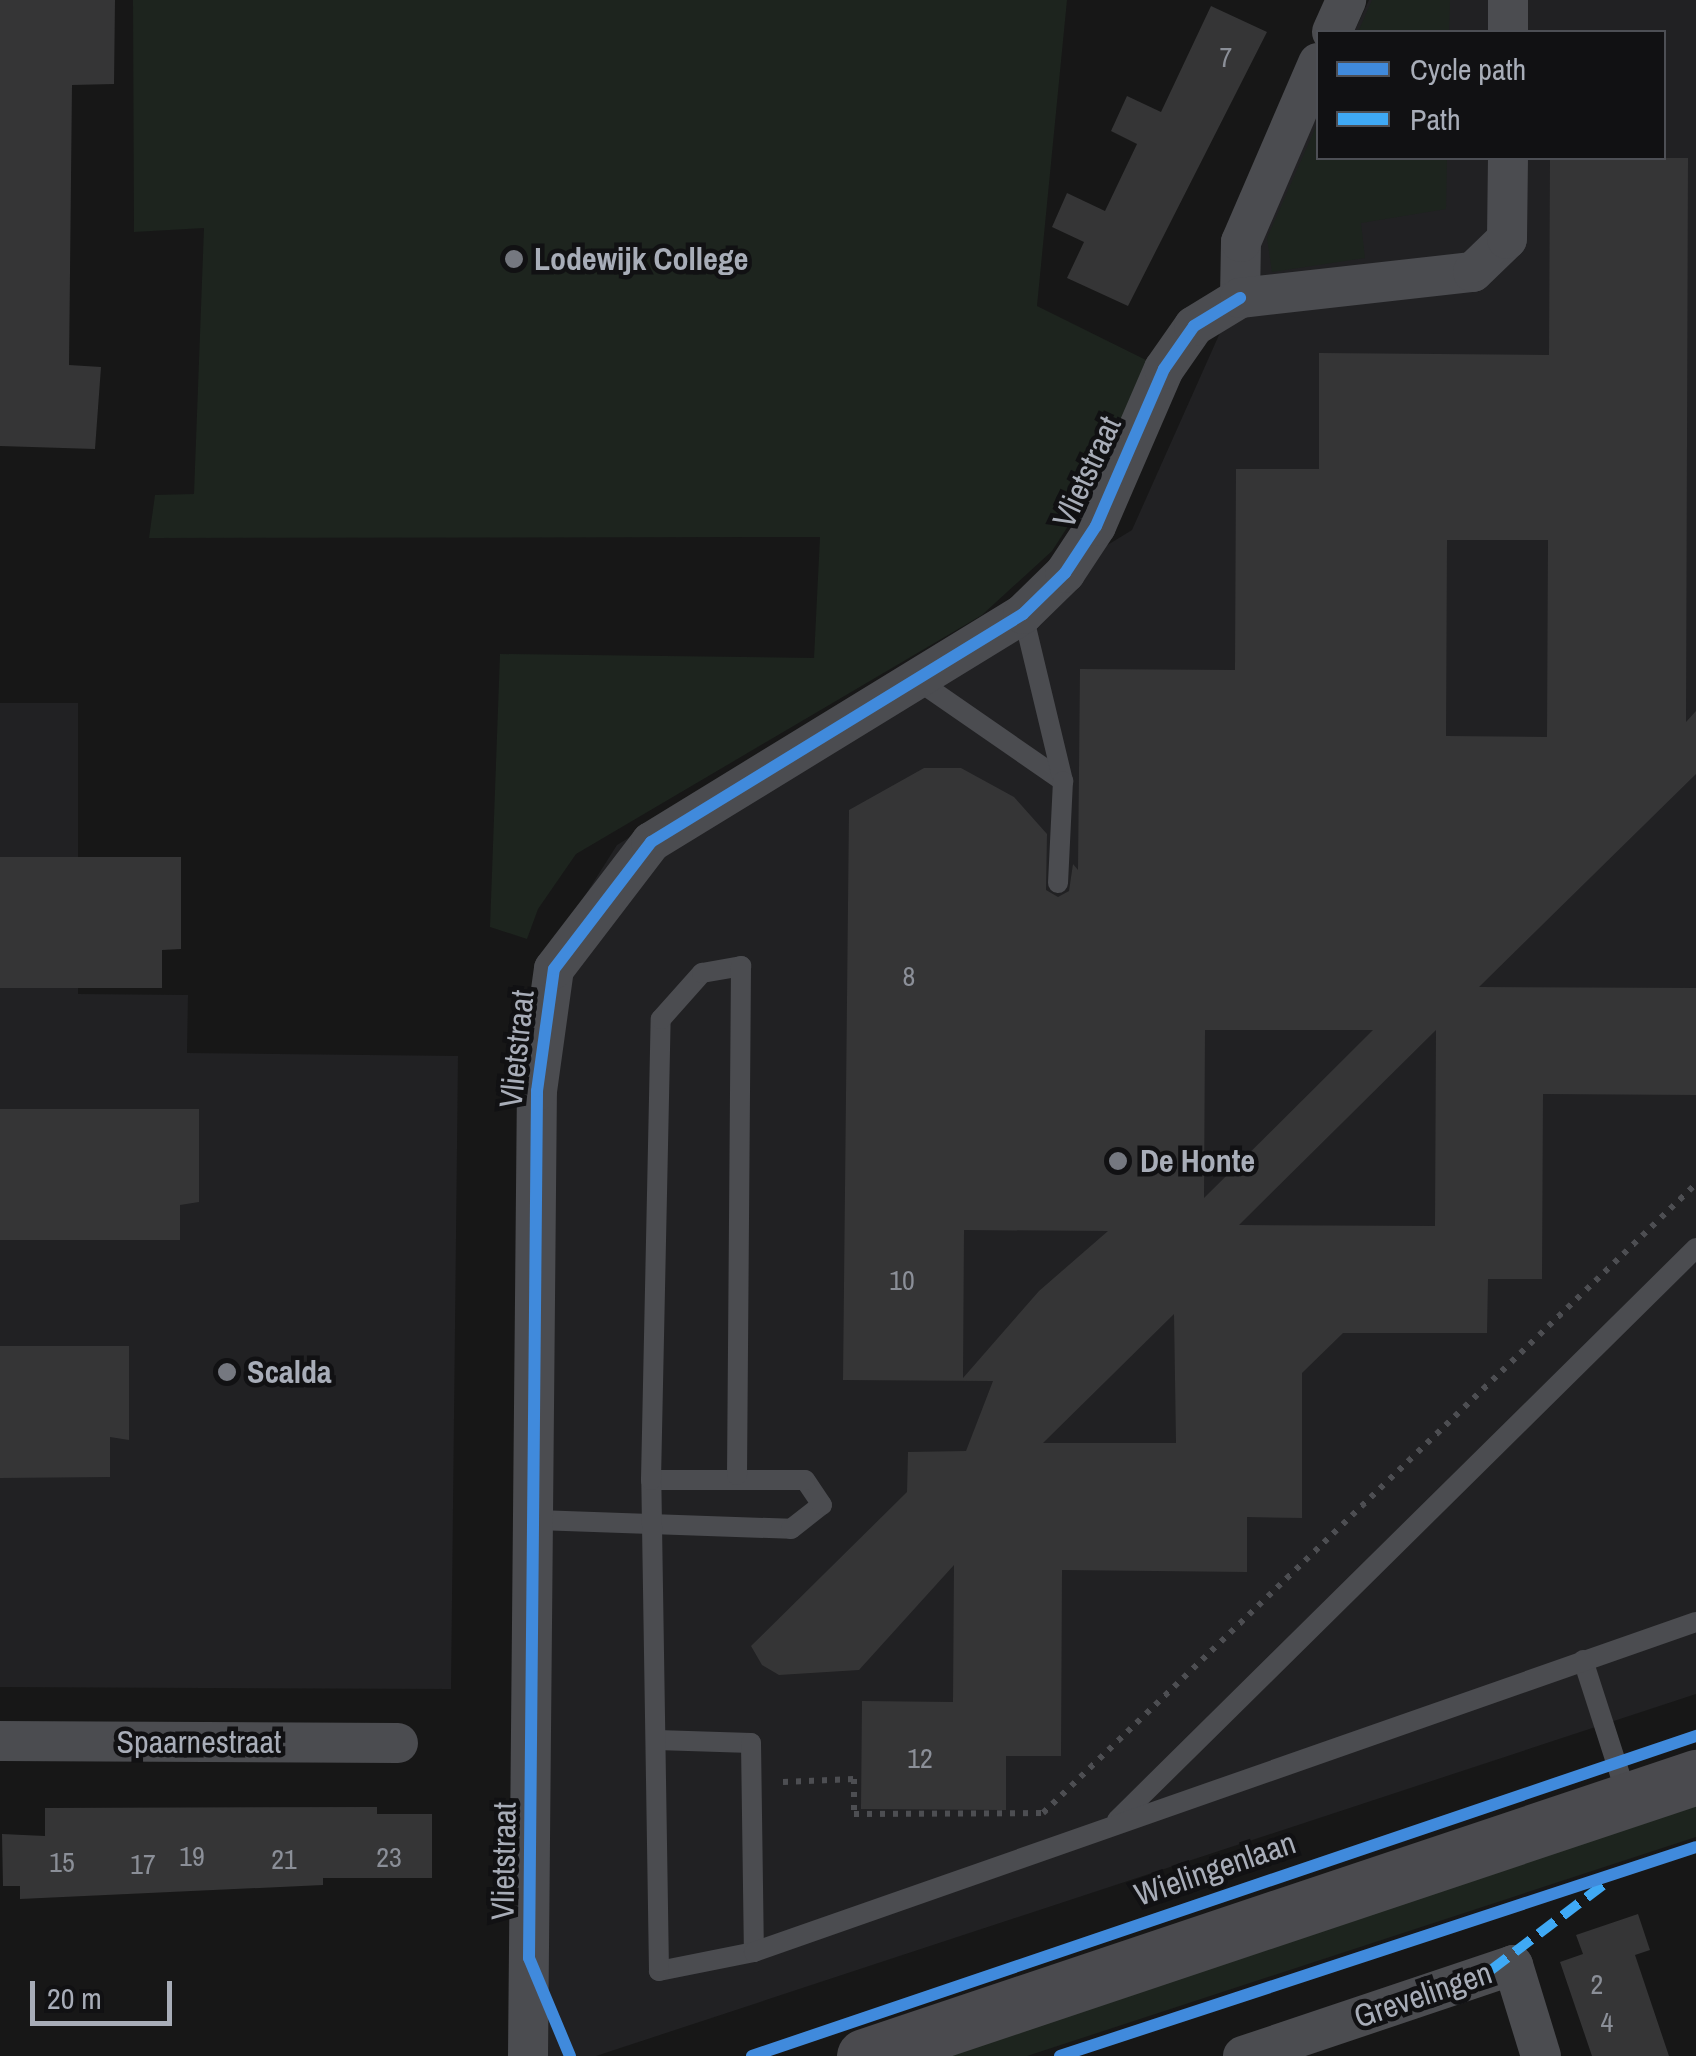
<!DOCTYPE html>
<style>
body{margin:0}
#map{position:relative;width:1696px;height:2056px;overflow:hidden;background:#171717;font-family:"Archivo Narrow",sans-serif}
div>[style]{position:absolute}
.built>*{inset:0;background:#212123}
.green>*{inset:0;background:#1d241e}
.building>*{inset:0;background:#353536}
.path>*{height:6px;margin-top:-3px;transform-origin:0;background:repeating-linear-gradient(90deg,#4d4e52 0 5px,transparent 0 13px)}
.lane>*{height:20px;margin:-10px;padding:0 10px;transform-origin:10px;border-radius:10px;background:#4b4c50}
.street>*{height:40px;margin:-20px;padding:0 20px;transform-origin:20px;border-radius:20px;background:#4b4c50}
.secondary>*{height:55px;margin:-27.5px;padding:0 27.5px;transform-origin:27.5px;border-radius:27.5px;background:#4a4a4e}
.quiet>*{height:10px;margin-top:-5px;transform-origin:0;background:repeating-linear-gradient(90deg,#3fa9f5 0 20px,transparent 0 30px)}
.cycleway>*{height:12px;margin:-6px;padding:0 6px;transform-origin:6px;border-radius:6px;background:#408adc}
.dots>*{width:28px;height:28px;translate:-50% -50%;box-sizing:border-box;border:5px solid #111113;border-radius:50%}
span{translate:-50% -50%;white-space:nowrap;text-align:center;line-height:1.15;-webkit-text-stroke:9px #111113;paint-order:stroke}
.number-label{font-size:28px;color:#8b8f98}
.number-label span{-webkit-text-stroke-width:0}
.poi-label{font-size:32px;color:#a8adb8;font-weight:700}
.left{translate:0 -50%;text-align:left}
.street-label{font-size:32px;color:#a8adb8}
.legend{position:absolute;left:1316px;top:30px;width:350px;height:130px;box-sizing:border-box;background:#111113;border:2px solid #4d4f55;margin:0;padding:12px 18px;list-style:none;font-size:30px;color:#a8adb8}
.legend li{display:flex;align-items:center;gap:20px;height:50px}
.legend b{width:50px;border:2px solid #4d4f55}
.scale{position:absolute;left:30px;top:1981px;width:142px;height:45px;box-sizing:border-box;border:5px solid #a8adb8;border-top:0;padding-left:12px;font-size:30px;line-height:35px;white-space:nowrap;color:#a8adb8;-webkit-text-stroke:8px #111113;paint-order:stroke}
</style>
<div id="map">
<div class="built">
<i style="clip-path:polygon(1369px 0,1696px 0,1696px 1694px,596px 2056px,546px 2056px,541px 965px,617px 845px,1132px 530px,1318px 113px,1318px 158px,1664px 158px,1664px 32px,1354px 32px)"></i>
<i style="clip-path:polygon(0 703px,78px 703px,78px 994px,188px 995px,187px 1053px,458px 1056px,451px 1689px,0 1687px)"></i>
</div>
<div class="green">
<i style="clip-path:polygon(133px 0,1067px 0,1037px 306px,1150px 362px,1098px 480px,1052px 551px,982px 615px,576px 854px,538px 909px,527px 939px,490px 927px,500px 654px,814px 658px,820px 537px,149px 538px,155px 495px,194px 494px,204px 228px,134px 232px)"></i>
<i style="clip-path:polygon(1372px 0,1450px 0,1449px 32px,1358px 32px)"></i>
<i style="clip-path:polygon(1318px 122px,1318px 158px,1447px 158px,1446px 209px,1361px 223px,1365px 258px,1272px 272px,1267px 238px)"></i>
<i style="clip-path:polygon(1696px 1803px,1696px 1837px,1027px 2056px,946px 2056px)"></i>
</div>
<div class="building">
<i style="clip-path:polygon(0 0,115px 0,114px 84px,72px 85px,69px 365px,101px 367px,95px 449px,0 446px)"></i>
<i style="clip-path:polygon(1211px 6px,1267px 32px,1128px 306px,1067px 278px,1084px 242px,1052px 227px,1067px 193px,1105px 211px,1137px 144px,1111px 131px,1127px 96px,1161px 112px)"></i>
<i style="clip-path:polygon(evenodd,1550px 158px,1688px 158px,1686px 722px,1696px 711px,1696px 774px,1479px 987px,1696px 988px,1696px 1095px,1543px 1094px,1542px 1279px,1488px 1279px,1487px 1333px,1343px 1333px,1302px 1373px,1302px 1518px,1247px 1517px,1247px 1572px,1062px 1570px,1061px 1756px,1006px 1756px,1006px 1810px,861px 1809px,862px 1701px,953px 1702px,954px 1565px,859px 1670px,779px 1675px,762px 1665px,751px 1646px,907px 1492px,908px 1452px,966px 1451px,993px 1381px,843px 1380px,849px 810px,924px 768px,961px 768px,1014px 797px,1047px 834px,1046px 890px,1058px 897px,1069px 891px,1073px 864px,1078px 870px,1080px 669px,1235px 670px,1236px 469px,1319px 469px,1319px 353px,1549px 355px,1550px 158px,1447px 540px,1548px 540px,1547px 737px,1446px 736px,1447px 540px,1550px 158px,1205px 1030px,1373px 1030px,1204px 1198px,1205px 1030px,1550px 158px,1436px 1030px,1435px 1226px,1239px 1225px,1436px 1030px,1550px 158px,964px 1230px,1108px 1231px,1039px 1291px,963px 1378px,964px 1230px,1550px 158px,1174px 1314px,1176px 1443px,1043px 1443px,1174px 1314px)"></i>
<i style="clip-path:polygon(0 857px,181px 857px,181px 949px,162px 950px,162px 988px,0 988px)"></i>
<i style="clip-path:polygon(0 1109px,199px 1109px,199px 1202px,180px 1205px,180px 1240px,0 1240px)"></i>
<i style="clip-path:polygon(0 1346px,129px 1346px,129px 1440px,110px 1437px,110px 1477px,0 1478px)"></i>
<i style="clip-path:polygon(377px 1807px,377px 1814px,432px 1814px,432px 1878px,323px 1878px,323px 1885px,20px 1899px,20px 1886px,3px 1886px,2px 1834px,45px 1836px,45px 1808px)"></i>
<i style="clip-path:polygon(1638px 1914px,1650px 1950px,1635px 1955px,1669px 2056px,1592px 2056px,1560px 1962px,1583px 1954px,1576px 1935px)"></i>
</div>
<div class="path">
<i style="left:783px;top:1782px;width:71px;rotate:-2.4deg"></i>
<i style="left:854px;top:1779px;width:35px;rotate:90deg"></i>
<i style="left:854px;top:1814px;width:189px;rotate:-0.3deg"></i>
<i style="left:1043px;top:1813px;width:907px;rotate:-43.93deg"></i>
</div>
<div class="lane">
<i style="left:917px;top:680px;width:178px;rotate:34.7deg"></i>
<i style="left:1063px;top:781px;width:172px;rotate:-103.5deg"></i>
<i style="left:1058px;top:883px;width:102px;rotate:-87.2deg"></i>
<i style="left:537px;top:1520px;width:254px;rotate:2deg"></i>
<i style="left:791px;top:1529px;width:39px;rotate:-38deg"></i>
<i style="left:822px;top:1505px;width:30px;rotate:-124deg"></i>
<i style="left:805px;top:1480px;width:154px;rotate:180deg"></i>
<i style="left:1583px;top:1660px;width:143px;rotate:72.1deg"></i>
<i style="left:657px;top:1740px;width:94px;rotate:1.8deg"></i>
<i style="left:751px;top:1743px;width:209px;rotate:89.2deg"></i>
<i style="left:754px;top:1952px;width:97px;rotate:168.7deg"></i>
<i style="left:659px;top:1971px;width:491px;rotate:-90.9deg"></i>
<i style="left:651px;top:1480px;width:461px;rotate:-88.8deg"></i>
<i style="left:661px;top:1019px;width:62px;rotate:-48.3deg"></i>
<i style="left:702px;top:973px;width:40px;rotate:-10deg"></i>
<i style="left:741px;top:966px;width:509px;rotate:90.45deg"></i>
<i style="left:1117px;top:1820px;width:814px;rotate:-44.65deg"></i>
<i style="left:754px;top:1952px;width:998px;rotate:-19.31deg"></i>
</div>
<div class="street">
<i style="left:1332px;top:32px;width:35px;rotate:-66deg"></i>
<i style="left:1508px;top:32px;width:32px;rotate:-90deg"></i>
<i style="left:1240px;top:298px;width:56px;rotate:-89deg"></i>
<i style="left:1241px;top:242px;width:195px;rotate:-66.7deg"></i>
<i style="left:0;top:1741px;width:398px;rotate:0.3deg"></i>
<i style="left:528px;top:2056px;width:965px;rotate:-89.47deg"></i>
<i style="left:537px;top:1091px;width:123px;rotate:-82.1deg"></i>
<i style="left:554px;top:969px;width:160px;rotate:-52.6deg"></i>
<i style="left:651px;top:842px;width:436px;rotate:-31.5deg"></i>
<i style="left:1023px;top:614px;width:59px;rotate:-44.3deg"></i>
<i style="left:1065px;top:573px;width:56px;rotate:-56.6deg"></i>
<i style="left:1096px;top:526px;width:171px;rotate:-66.6deg"></i>
<i style="left:1164px;top:369px;width:52px;rotate:-55.1deg"></i>
<i style="left:1194px;top:326px;width:54px;rotate:-31.3deg"></i>
<i style="left:1240px;top:298px;width:234px;rotate:-6.4deg"></i>
<i style="left:1473px;top:272px;width:47px;rotate:-44.1deg"></i>
<i style="left:1507px;top:239px;width:81px;rotate:-89.3deg"></i>
<i style="left:1243px;top:2056px;width:285px;rotate:-18.6deg"></i>
<i style="left:1513px;top:1965px;width:95px;rotate:72.9deg"></i>
</div>
<div class="secondary">
<i style="left:864px;top:2056px;width:878px;rotate:-18.54deg"></i>
</div>
<div class="quiet">
<i style="left:1491px;top:1970px;width:141px;rotate:-37.2deg"></i>
</div>
<div class="cycleway">
<i style="left:570px;top:2056px;width:106px;rotate:-112.7deg"></i>
<i style="left:529px;top:1958px;width:867px;rotate:-89.47deg"></i>
<i style="left:537px;top:1091px;width:123px;rotate:-82.1deg"></i>
<i style="left:554px;top:969px;width:160px;rotate:-52.6deg"></i>
<i style="left:651px;top:842px;width:436px;rotate:-31.5deg"></i>
<i style="left:1023px;top:614px;width:59px;rotate:-44.3deg"></i>
<i style="left:1065px;top:573px;width:56px;rotate:-56.6deg"></i>
<i style="left:1096px;top:526px;width:171px;rotate:-66.6deg"></i>
<i style="left:1164px;top:369px;width:52px;rotate:-55.1deg"></i>
<i style="left:1194px;top:326px;width:54px;rotate:-31.3deg"></i>
<i style="left:752px;top:2056px;width:997px;rotate:-18.73deg"></i>
<i style="left:1060px;top:2056px;width:669px;rotate:-18.19deg"></i>
</div>
<div class="dots">
<i style="left:514px;top:259px;background:#757880"></i>
<i style="left:1118px;top:1161px;background:#757880"></i>
<i style="left:227px;top:1372px;background:#757880"></i>
</div>
<div class="number-label">
<span style="left:1226px;top:57px">7</span>
<span style="left:909px;top:976px">8</span>
<span style="left:902px;top:1280px">10</span>
<span style="left:920px;top:1758px">12</span>
<span style="left:192px;top:1856px">19</span>
<span style="left:389px;top:1857px">23</span>
<span style="left:284px;top:1859px">21</span>
<span style="left:62px;top:1862px">15</span>
<span style="left:143px;top:1864px">17</span>
<span style="left:1597px;top:1984px">2</span>
<span style="left:1607px;top:2022px">4</span>
</div>
<div class="poi-label">
<span class="left" style="left:534px;top:259px">Lodewijk College</span>
<span class="left" style="left:1140px;top:1161px">De Honte</span>
<span class="left" style="left:247px;top:1372px">Scalda</span>
</div>
<div class="street-label">
<span style="left:1087px;top:472px;rotate:-65deg">Vlietstraat</span>
<span style="left:517px;top:1049px;rotate:-84deg">Vlietstraat</span>
<span style="left:199px;top:1742px">Spaarnestraat</span>
<span style="left:504px;top:1861px;rotate:-89deg">Vlietstraat</span>
<span style="left:1215px;top:1869px;rotate:-19deg">Wielingenlaan</span>
<span style="left:1423px;top:1995px;rotate:-19deg">Grevelingen</span>
</div>
<ul class="legend">
<li><b style="height:12px;background:#408adc"></b>Cycle path</li>
<li><b style="height:12px;background:#3fa9f5"></b>Path</li>
</ul>
<div class="scale">20 m</div>
</div>
